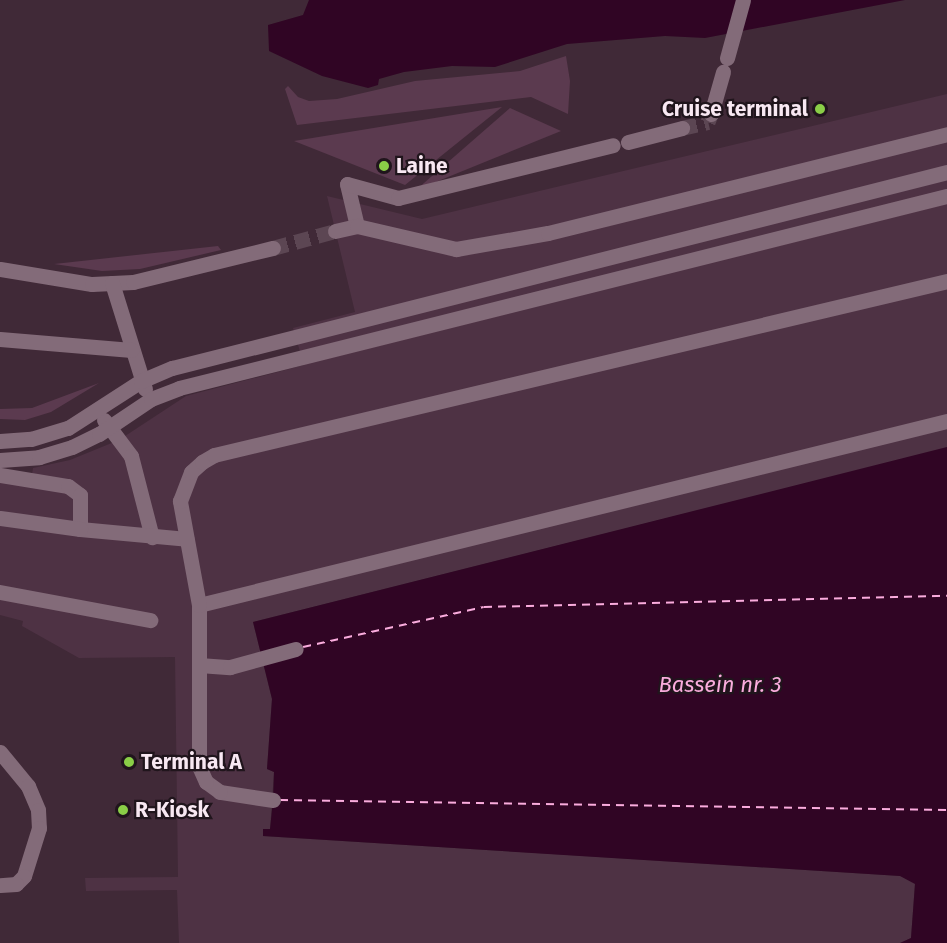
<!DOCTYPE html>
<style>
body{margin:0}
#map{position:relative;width:947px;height:943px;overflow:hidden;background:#402937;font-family:"Fira Sans",sans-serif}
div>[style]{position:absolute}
.built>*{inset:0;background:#4e3244}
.green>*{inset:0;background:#5b3a4f}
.water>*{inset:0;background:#300524}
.ferry>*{height:1.5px;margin-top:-0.75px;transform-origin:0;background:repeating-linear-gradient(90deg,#faacdd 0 8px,transparent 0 14px)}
.minor-tunnel>*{height:15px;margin-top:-7.5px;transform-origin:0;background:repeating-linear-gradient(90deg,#5c4653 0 15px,transparent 0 23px)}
.minor>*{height:15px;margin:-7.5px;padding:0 7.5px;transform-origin:7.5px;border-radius:7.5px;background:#836b79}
.dots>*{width:16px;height:16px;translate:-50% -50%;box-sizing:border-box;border:3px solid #20151c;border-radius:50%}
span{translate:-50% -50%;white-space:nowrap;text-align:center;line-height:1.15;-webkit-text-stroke:4.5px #20151c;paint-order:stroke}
.poi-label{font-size:21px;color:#f8e8f2;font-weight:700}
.right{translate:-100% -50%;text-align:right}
.left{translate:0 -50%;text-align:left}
.water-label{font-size:22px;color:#faacdd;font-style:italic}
</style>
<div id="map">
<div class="built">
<i style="clip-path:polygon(947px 94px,947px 448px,253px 622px,272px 699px,267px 769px,274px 772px,270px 830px,264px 830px,263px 836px,901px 876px,915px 883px,911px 938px,900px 943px,179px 943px,177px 890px,86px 891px,85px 878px,178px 877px,175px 657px,79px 658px,22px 626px,23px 621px,0 615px,0 482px,30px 487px,33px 468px,70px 460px,119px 440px,186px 396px,304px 365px,293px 328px,355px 312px,327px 196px,422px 219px)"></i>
</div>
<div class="green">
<i style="clip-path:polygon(566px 56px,570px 81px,568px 114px,531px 97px,297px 125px,285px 89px,288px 86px,298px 97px,309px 101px,337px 99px,415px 81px,520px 71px)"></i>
<i style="clip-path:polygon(502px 107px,405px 185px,294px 141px)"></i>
<i style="clip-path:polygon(510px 108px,561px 131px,416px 190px)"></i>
<i style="clip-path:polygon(218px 246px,221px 250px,140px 269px,102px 271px,54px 264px)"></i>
<i style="clip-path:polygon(99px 383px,51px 412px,25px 420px,0 419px,0 409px,32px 408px)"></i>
</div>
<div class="water">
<i style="clip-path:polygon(309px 0,905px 0,705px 38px,665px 36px,567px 44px,495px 67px,452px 66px,404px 72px,379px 79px,378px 85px,368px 88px,322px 76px,269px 51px,268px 25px,303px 15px)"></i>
<i style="clip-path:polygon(947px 447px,947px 943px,900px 943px,911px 938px,915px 884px,900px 876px,263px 836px,263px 829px,270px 829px,273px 800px,274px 772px,267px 769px,272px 699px,253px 622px)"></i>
</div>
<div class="ferry">
<i style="left:303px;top:647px;width:185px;rotate:-12.5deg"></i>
<i style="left:484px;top:607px;width:463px;rotate:-1.4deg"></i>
<i style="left:280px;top:800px;width:667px;rotate:0.86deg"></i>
</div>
<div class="minor-tunnel">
<i style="left:682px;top:128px;width:27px;rotate:-13deg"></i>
<i style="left:708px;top:122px;width:9px;rotate:-69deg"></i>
<i style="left:273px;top:248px;width:64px;rotate:-15.3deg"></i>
</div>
<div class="minor">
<i style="left:727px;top:58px;width:60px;rotate:-74.6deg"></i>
<i style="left:711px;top:114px;width:44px;rotate:-74.1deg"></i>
<i style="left:628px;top:142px;width:56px;rotate:-14.5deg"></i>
<i style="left:357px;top:226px;width:43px;rotate:-103.4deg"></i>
<i style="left:347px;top:184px;width:53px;rotate:15.4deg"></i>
<i style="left:398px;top:198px;width:221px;rotate:-13.8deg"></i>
<i style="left:335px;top:231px;width:23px;rotate:-13deg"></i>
<i style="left:357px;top:226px;width:102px;rotate:13.1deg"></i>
<i style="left:456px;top:249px;width:93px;rotate:-9.9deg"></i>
<i style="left:548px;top:233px;width:411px;rotate:-13.9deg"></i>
<i style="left:0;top:269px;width:93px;rotate:9.3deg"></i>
<i style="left:92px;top:284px;width:41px;rotate:-2.8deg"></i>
<i style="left:133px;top:282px;width:144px;rotate:-13.7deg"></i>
<i style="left:112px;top:283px;width:111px;rotate:72.7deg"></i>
<i style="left:0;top:339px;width:132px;rotate:4.8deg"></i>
<i style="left:104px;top:420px;width:45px;rotate:53.1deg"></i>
<i style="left:131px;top:456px;width:84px;rotate:75.5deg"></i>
<i style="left:0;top:441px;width:31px;rotate:-4deg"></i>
<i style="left:31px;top:439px;width:39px;rotate:-17deg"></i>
<i style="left:68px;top:428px;width:87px;rotate:-32.8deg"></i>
<i style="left:141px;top:381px;width:34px;rotate:-23deg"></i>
<i style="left:172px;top:368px;width:799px;rotate:-14.19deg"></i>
<i style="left:0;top:460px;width:39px;rotate:-4deg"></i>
<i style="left:39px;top:457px;width:34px;rotate:-17deg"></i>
<i style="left:72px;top:447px;width:30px;rotate:-26deg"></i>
<i style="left:99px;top:434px;width:63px;rotate:-33.9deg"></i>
<i style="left:151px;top:399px;width:30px;rotate:-21deg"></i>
<i style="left:179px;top:388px;width:792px;rotate:-14.04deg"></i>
<i style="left:0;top:475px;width:69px;rotate:9.2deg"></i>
<i style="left:68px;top:486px;width:15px;rotate:37deg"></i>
<i style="left:80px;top:495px;width:34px;rotate:90deg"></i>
<i style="left:80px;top:529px;width:107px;rotate:5.3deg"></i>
<i style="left:0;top:518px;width:81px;rotate:7.8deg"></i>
<i style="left:0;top:592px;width:153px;rotate:10.6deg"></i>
<i style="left:199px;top:605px;width:770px;rotate:-13.82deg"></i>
<i style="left:199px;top:665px;width:31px;rotate:4deg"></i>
<i style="left:230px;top:667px;width:68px;rotate:-15.3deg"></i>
<i style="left:0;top:752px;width:44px;rotate:50.5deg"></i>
<i style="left:28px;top:786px;width:26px;rotate:67deg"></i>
<i style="left:38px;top:810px;width:18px;rotate:87deg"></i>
<i style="left:39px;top:828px;width:50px;rotate:107.4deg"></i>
<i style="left:24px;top:876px;width:11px;rotate:135deg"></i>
<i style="left:16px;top:884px;width:16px;rotate:176deg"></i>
<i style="left:273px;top:800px;width:54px;rotate:-171.4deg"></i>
<i style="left:220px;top:792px;width:17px;rotate:-144deg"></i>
<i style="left:206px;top:782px;width:17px;rotate:-114deg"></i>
<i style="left:199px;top:766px;width:161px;rotate:-90deg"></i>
<i style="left:199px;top:605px;width:106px;rotate:-100.4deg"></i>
<i style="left:180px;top:501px;width:31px;rotate:-69deg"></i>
<i style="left:191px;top:472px;width:15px;rotate:-42deg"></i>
<i style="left:202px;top:462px;width:14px;rotate:-30deg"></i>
<i style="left:214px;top:455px;width:753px;rotate:-13.35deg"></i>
</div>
<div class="dots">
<i style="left:820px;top:109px;background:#8ace47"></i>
<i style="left:384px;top:166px;background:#8ace47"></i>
<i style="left:129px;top:762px;background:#8ace47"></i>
<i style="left:123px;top:810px;background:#8ace47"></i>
</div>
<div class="poi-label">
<span class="right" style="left:808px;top:109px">Cruise terminal</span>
<span class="left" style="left:396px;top:166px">Laine</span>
<span class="left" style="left:141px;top:762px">Terminal A</span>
<span class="left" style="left:135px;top:810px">R-Kiosk</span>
</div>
<div class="water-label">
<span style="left:720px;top:685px">Bassein nr. 3</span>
</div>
</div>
